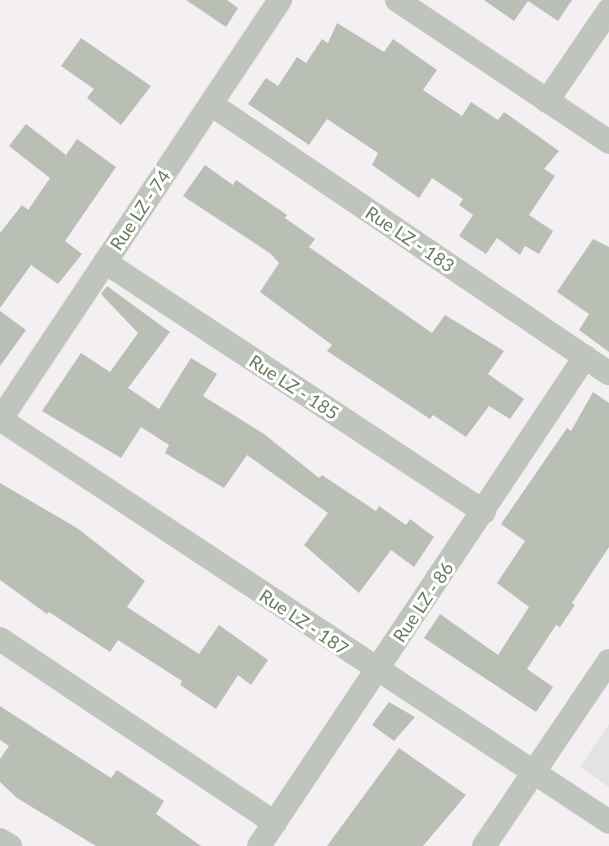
<!DOCTYPE html>
<style>
body{margin:0}
#map{position:relative;width:609px;height:846px;overflow:hidden;background:#f4eff3;font-family:Lato,sans-serif}
div>[style]{position:absolute}
.built>*{inset:0;background:#e4e3e4}
.building>*{inset:0;background:#babfb5}
.street>*{height:24px;margin:-12px;padding:0 12px;transform-origin:12px;border-radius:12px;background:#bfc5bc}
span{translate:-50% -50%;white-space:nowrap;text-align:center;line-height:1.15;-webkit-text-stroke:6px #fff;paint-order:stroke}
.street-label{font-size:18px;color:#697c5d}
</style>
<div id="map">
<div class="built">
<i style="clip-path:polygon(609px 724px,609px 787px,580px 767px)"></i>
</div>
<div class="building">
<i style="clip-path:polygon(186px 0,227px 0,238px 8px,226px 27px)"></i>
<i style="clip-path:polygon(484px 0,572px 0,558px 21px,528px 1px,514px 21px)"></i>
<i style="clip-path:polygon(337px 23px,384px 52px,393px 39px,437px 70px,423px 90px,462px 116px,471px 102px,498px 120px,504px 112px,559px 151px,544px 169px,555px 176px,529px 215px,553px 231px,539px 254px,525px 246px,520px 255px,497px 238px,486px 254px,459px 236px,473px 215px,459px 205px,463px 199px,432px 178px,419px 198px,372px 165px,378px 153px,327px 119px,309px 145px,248px 104px,266px 78px,278px 86px,297px 57px,306px 63px,322px 39px,328px 43px)"></i>
<i style="clip-path:polygon(81px 38px,151px 86px,121px 125px,87px 98px,94px 89px,61px 66px)"></i>
<i style="clip-path:polygon(26px 124px,66px 155px,77px 139px,116px 167px,65px 241px,82px 254px,58px 284px,31px 265px,0 308px,0 233px,22px 205px,28px 210px,50px 178px,9px 146px)"></i>
<i style="clip-path:polygon(205px 165px,233px 185px,236px 180px,287px 215px,285px 218px,315px 239px,309px 247px,432px 333px,445px 315px,504px 351px,488px 374px,524px 399px,510px 419px,489px 406px,466px 437px,433px 415px,430px 419px,327px 351px,332px 345px,260px 292px,279px 263px,271px 254px,183px 196px)"></i>
<i style="clip-path:polygon(593px 239px,609px 247px,609px 352px,579px 330px,589px 314px,557px 292px)"></i>
<i style="clip-path:polygon(107px 286px,170px 332px,128px 388px,159px 409px,191px 358px,217px 374px,203px 396px,264px 434px,319px 478px,322px 475px,376px 511px,379px 506px,406px 525px,410px 519px,434px 537px,414px 567px,391px 550px,359px 593px,304px 545px,328px 513px,247px 455px,224px 488px,165px 453px,169px 445px,141px 427px,121px 458px,42px 411px,81px 353px,110px 372px,138px 333px,101px 294px)"></i>
<i style="clip-path:polygon(0 311px,26px 330px,0 366px)"></i>
<i style="clip-path:polygon(593px 392px,609px 403px,609px 547px,572px 603px,575px 605px,560px 627px,556px 625px,527px 669px,553px 687px,536px 712px,424px 638px,440px 614px,498px 655px,529px 607px,497px 583px,525px 541px,501px 524px,567px 428px,571px 431px)"></i>
<i style="clip-path:polygon(0 483px,77px 528px,145px 581px,127px 607px,199px 654px,219px 625px,268px 660px,251px 685px,238px 675px,216px 709px,180px 685px,182px 681px,118px 640px,110px 652px,49px 612px,47px 614px,0 580px)"></i>
<i style="clip-path:polygon(389px 702px,415px 717px,394px 741px,372px 725px)"></i>
<i style="clip-path:polygon(0 706px,111px 778px,117px 770px,164px 801px,156px 814px,201px 846px,96px 846px,17px 798px,0 782px,0 759px,9px 746px,0 740px)"></i>
<i style="clip-path:polygon(399px 748px,466px 795px,423px 846px,327px 846px)"></i>
</div>
<div class="street">
<i style="left:397px;top:0;width:255px;rotate:33.8deg"></i>
<i style="left:547px;top:101px;width:110px;rotate:-55.7deg"></i>
<i style="left:211px;top:104px;width:480px;rotate:34.1deg"></i>
<i style="left:105px;top:262px;width:454px;rotate:33.4deg"></i>
<i style="left:0;top:419px;width:730px;rotate:33.49deg"></i>
<i style="left:0;top:420px;width:505px;rotate:-56.31deg"></i>
<i style="left:0;top:639px;width:331px;rotate:33.8deg"></i>
<i style="left:0;top:840px;width:12px;rotate:31deg"></i>
<i style="left:259px;top:846px;width:588px;rotate:-56.31deg"></i>
<i style="left:484px;top:846px;width:223px;rotate:-56deg"></i>
</div>
<div class="street-label">
<span style="left:140px;top:210px;rotate:-56deg">Rue LZ - 74</span>
<span style="left:410px;top:239px;rotate:34deg">Rue LZ - 183</span>
<span style="left:294px;top:387px;rotate:33deg">Rue LZ - 185</span>
<span style="left:423px;top:602px;rotate:-56deg">Rue LZ - 86</span>
<span style="left:304px;top:622px;rotate:34deg">Rue LZ - 187</span>
</div>
</div>
